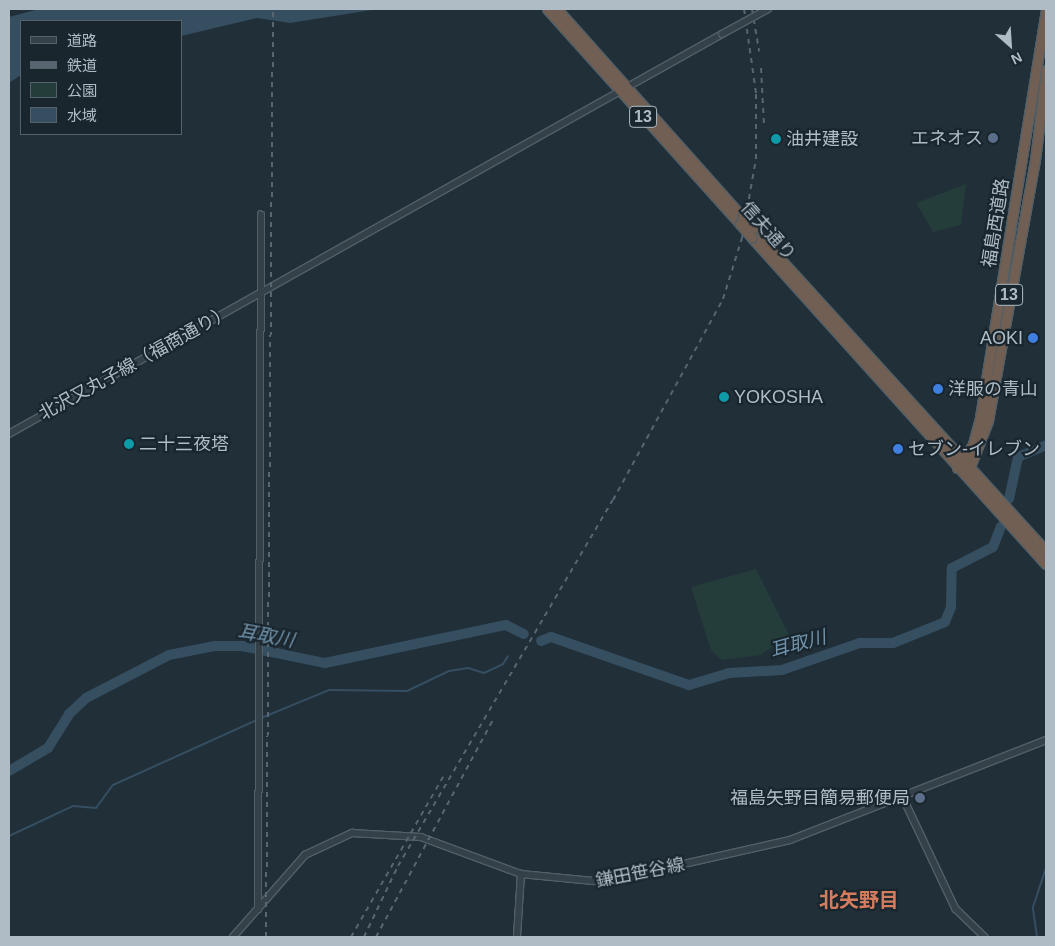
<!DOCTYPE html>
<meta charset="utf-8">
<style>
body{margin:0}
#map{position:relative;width:1055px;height:946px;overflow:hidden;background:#212f39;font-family:Helvetica,"Noto Sans JP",sans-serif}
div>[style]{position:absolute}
.green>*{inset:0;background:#243c3a}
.water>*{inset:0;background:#354e60}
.stream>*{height:2px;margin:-1px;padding:0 1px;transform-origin:1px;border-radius:1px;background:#354e60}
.river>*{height:10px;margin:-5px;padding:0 5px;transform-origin:5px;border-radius:5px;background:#354e60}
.roads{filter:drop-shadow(1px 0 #525f67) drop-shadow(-1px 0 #525f67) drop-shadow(0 1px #525f67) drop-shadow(0 -1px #525f67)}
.minor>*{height:5.5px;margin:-2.75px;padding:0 2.75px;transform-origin:2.75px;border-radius:2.75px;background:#354149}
.highway>*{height:9px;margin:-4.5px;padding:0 4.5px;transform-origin:4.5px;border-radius:4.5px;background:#705f52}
.rail>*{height:2px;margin-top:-1px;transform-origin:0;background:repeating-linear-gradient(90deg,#576671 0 5px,transparent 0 10px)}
.bridges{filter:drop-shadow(1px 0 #525f67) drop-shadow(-1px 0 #525f67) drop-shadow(0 1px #525f67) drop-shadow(0 -1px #525f67)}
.minor-bridge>*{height:5.5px;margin:-2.75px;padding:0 2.75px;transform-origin:2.75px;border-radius:2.75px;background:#354149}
.highway-bridge>*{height:9px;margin:-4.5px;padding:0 4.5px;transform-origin:4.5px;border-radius:4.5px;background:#705f52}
.dots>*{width:14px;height:14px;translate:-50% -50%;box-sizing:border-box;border:2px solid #1a262e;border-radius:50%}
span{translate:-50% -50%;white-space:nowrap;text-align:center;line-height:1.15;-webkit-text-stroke:4.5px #1a262e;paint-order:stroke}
.shield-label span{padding:1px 4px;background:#1a262e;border:1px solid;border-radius:4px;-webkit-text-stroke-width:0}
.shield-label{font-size:16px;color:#afbcc6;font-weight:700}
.poi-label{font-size:18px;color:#afbcc6}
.right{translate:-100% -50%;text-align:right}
.left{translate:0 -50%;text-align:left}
.street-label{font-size:18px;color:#afbcc6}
.water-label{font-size:19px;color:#7092aa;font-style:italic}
.quarter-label{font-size:20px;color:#d47c5d;font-weight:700}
.frame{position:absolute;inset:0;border:10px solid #afbcc6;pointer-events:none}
.legend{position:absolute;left:20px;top:20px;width:162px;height:115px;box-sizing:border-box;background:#1a262e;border:1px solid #56626b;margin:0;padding:6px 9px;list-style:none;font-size:15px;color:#afbcc6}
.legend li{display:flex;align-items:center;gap:10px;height:25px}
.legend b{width:25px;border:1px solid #56626b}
.north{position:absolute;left:985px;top:20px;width:50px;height:50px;-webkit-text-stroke:4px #1a262e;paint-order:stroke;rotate:154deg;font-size:14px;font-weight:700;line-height:20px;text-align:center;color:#afbcc6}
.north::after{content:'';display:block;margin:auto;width:18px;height:22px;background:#afbcc6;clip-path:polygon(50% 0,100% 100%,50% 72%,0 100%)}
</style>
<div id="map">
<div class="green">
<i style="clip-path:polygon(966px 184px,961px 225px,933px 232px,916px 203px)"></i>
<i style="clip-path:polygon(756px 569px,789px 635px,761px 655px,722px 660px,711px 651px,691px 587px)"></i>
</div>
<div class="water">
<i style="clip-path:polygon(39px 9px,378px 9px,290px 23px,257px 18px,181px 36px,181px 21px,21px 21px,21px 75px,9px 83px,9px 17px)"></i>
</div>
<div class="stream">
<i style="left:261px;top:718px;width:74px;rotate:-22.4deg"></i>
<i style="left:329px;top:690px;width:78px;rotate:0.7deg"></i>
<i style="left:407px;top:691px;width:47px;rotate:-25.5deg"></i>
<i style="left:449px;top:671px;width:19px;rotate:-9deg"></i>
<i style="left:468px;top:668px;width:17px;rotate:17deg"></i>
<i style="left:484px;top:673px;width:21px;rotate:-25deg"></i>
<i style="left:503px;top:664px;width:9px;rotate:-58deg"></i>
<i style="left:9px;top:836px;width:71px;rotate:-25.1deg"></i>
<i style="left:73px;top:806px;width:23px;rotate:5deg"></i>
<i style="left:96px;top:808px;width:29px;rotate:-54deg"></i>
<i style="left:113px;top:785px;width:158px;rotate:-24.3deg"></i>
<i style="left:1037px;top:937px;width:30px;rotate:-98deg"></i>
<i style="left:1033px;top:907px;width:41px;rotate:-71.6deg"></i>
</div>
<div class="river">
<i style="left:1009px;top:499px;width:43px;rotate:-77.9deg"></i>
<i style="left:1018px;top:457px;width:30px;rotate:-23deg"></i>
<i style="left:541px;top:641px;width:11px;rotate:-22deg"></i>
<i style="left:551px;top:637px;width:146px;rotate:19.2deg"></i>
<i style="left:689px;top:685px;width:42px;rotate:-16.7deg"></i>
<i style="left:729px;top:673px;width:53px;rotate:-3.2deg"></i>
<i style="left:782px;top:670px;width:83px;rotate:-19.1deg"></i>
<i style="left:860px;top:643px;width:33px"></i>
<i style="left:893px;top:643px;width:56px;rotate:-22deg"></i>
<i style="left:945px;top:622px;width:16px;rotate:-68deg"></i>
<i style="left:951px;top:607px;width:39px;rotate:-89deg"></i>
<i style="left:952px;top:568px;width:46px;rotate:-27.1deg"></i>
<i style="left:993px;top:547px;width:22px;rotate:-69deg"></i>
<i style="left:9px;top:771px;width:45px;rotate:-30.5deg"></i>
<i style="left:48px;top:748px;width:40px;rotate:-58deg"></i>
<i style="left:69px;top:714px;width:23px;rotate:-43deg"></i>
<i style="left:86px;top:698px;width:93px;rotate:-27.4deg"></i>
<i style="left:169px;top:655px;width:47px;rotate:-11.1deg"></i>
<i style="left:215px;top:646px;width:27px"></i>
<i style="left:242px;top:646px;width:85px;rotate:11.6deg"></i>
<i style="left:325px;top:663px;width:185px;rotate:-11.9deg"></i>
<i style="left:506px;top:625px;width:20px;rotate:27deg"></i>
</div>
<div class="roads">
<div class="minor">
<i style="left:9px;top:434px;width:818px;rotate:-29.29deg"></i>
<i style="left:903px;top:797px;width:124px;rotate:64.7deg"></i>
<i style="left:956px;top:909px;width:40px;rotate:44deg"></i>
<i style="left:258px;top:910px;width:695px;rotate:-89.75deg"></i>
<i style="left:233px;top:937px;width:109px;rotate:-48.7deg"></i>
<i style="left:305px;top:855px;width:52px;rotate:-25.1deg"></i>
<i style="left:352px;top:833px;width:69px;rotate:3.3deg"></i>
<i style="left:421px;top:837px;width:107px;rotate:20.3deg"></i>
<i style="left:521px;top:874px;width:83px;rotate:5.5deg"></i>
<i style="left:604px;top:882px;width:191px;rotate:-12.7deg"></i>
<i style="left:790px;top:840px;width:275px;rotate:-21.3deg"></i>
<i style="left:517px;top:937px;width:63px;rotate:-86.4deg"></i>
</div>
<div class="highway">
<i style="left:547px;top:9px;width:289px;rotate:48.1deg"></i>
<i style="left:557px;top:9px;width:278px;rotate:48.3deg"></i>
<i style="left:753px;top:229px;width:435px;rotate:47.7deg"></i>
<i style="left:752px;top:238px;width:439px;rotate:48deg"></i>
<i style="left:957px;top:468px;width:29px;rotate:-56deg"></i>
<i style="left:973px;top:444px;width:28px;rotate:-75deg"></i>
<i style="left:980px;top:417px;width:413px;rotate:-80.8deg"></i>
<i style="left:968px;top:472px;width:55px;rotate:-68.6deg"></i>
<i style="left:988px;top:421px;width:265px;rotate:-79.8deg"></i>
<i style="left:1035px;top:160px;width:91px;rotate:-83deg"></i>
</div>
</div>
<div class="rail">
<i style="left:752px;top:9px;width:43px;rotate:80.5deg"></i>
<i style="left:761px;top:68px;width:57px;rotate:87deg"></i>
<i style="left:266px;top:937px;width:928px;rotate:-89.57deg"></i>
<i style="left:351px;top:937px;width:185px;rotate:-60.1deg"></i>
<i style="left:364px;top:937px;width:79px;rotate:-64.4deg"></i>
<i style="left:398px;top:866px;width:424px;rotate:-59.6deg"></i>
<i style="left:613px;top:500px;width:229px;rotate:-61.3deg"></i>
<i style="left:723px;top:299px;width:64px;rotate:-72.7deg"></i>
<i style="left:742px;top:238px;width:80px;rotate:-80deg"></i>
<i style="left:756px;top:159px;width:66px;rotate:-90deg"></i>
<i style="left:756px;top:93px;width:85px;rotate:-98.1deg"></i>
<i style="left:376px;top:937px;width:249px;rotate:-61.7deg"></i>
</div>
<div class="bridges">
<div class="minor-bridge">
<i style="left:722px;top:34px;width:52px;rotate:-28.5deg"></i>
</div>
<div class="highway-bridge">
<i style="left:742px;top:217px;width:16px;rotate:47deg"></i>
<i style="left:740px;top:224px;width:18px;rotate:49deg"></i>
</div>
</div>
<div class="dots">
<i style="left:993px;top:138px;background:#5c6f8a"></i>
<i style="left:776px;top:139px;background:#0f9aa8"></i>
<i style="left:1033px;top:338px;background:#3f7fe0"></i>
<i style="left:938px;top:389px;background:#3f7fe0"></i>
<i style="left:724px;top:397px;background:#0f9aa8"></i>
<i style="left:129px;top:444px;background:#0f9aa8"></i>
<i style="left:898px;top:449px;background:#3f7fe0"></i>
<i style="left:920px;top:798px;background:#5c6f8a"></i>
</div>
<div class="shield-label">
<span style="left:643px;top:117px">13</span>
<span style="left:1009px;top:295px">13</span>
</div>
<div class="poi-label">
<span class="right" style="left:983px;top:138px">エネオス</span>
<span class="left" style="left:786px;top:139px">油井建設</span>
<span class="right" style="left:1023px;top:338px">AOKI</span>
<span class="left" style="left:948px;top:389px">洋服の青山</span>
<span class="left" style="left:734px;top:397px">YOKOSHA</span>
<span class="left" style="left:139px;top:444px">二十三夜塔</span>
<span class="left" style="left:908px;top:449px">セブン-イレブン</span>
<span class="right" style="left:910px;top:798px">福島矢野目簡易郵便局</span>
</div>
<div class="street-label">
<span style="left:996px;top:223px;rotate:-81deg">福島西道路</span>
<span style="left:768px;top:231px;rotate:48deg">信夫通り</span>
<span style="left:135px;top:363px;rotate:-29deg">北沢又丸子線（福商通り）</span>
<span style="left:640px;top:873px;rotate:-11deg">鎌田笹谷線</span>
</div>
<div class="water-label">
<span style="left:266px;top:636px;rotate:10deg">耳取川</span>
<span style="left:798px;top:644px;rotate:-15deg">耳取川</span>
</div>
<div class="quarter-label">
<span style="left:859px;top:900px">北矢野目</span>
</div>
<div class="frame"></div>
<ul class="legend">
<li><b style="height:6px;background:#354149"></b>道路</li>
<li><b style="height:6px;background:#576671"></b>鉄道</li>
<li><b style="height:14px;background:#243c3a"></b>公園</li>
<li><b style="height:14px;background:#354e60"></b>水域</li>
</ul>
<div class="north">N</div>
</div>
